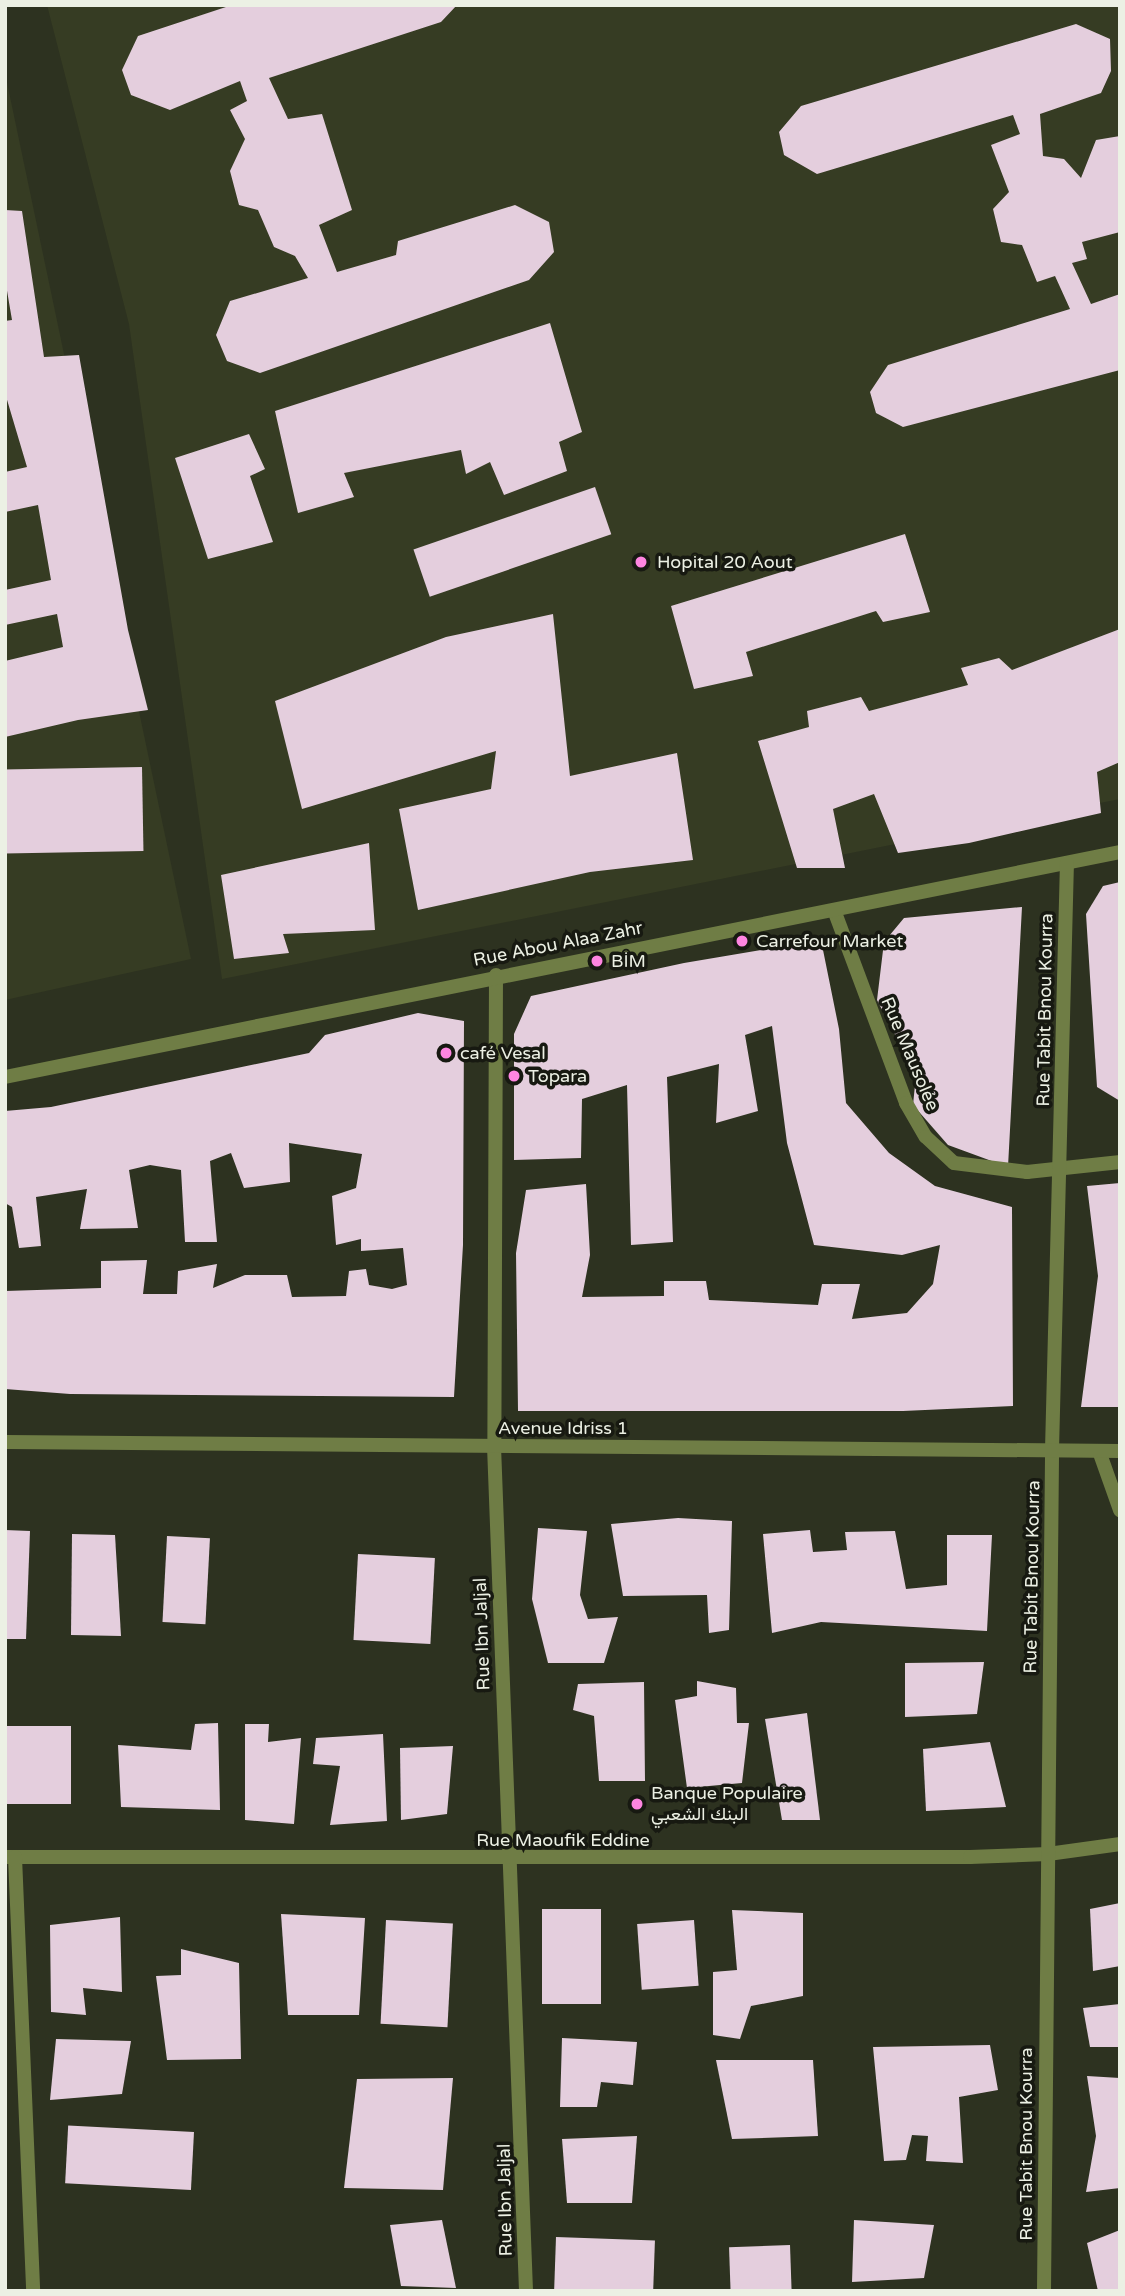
<!DOCTYPE html>
<meta charset="utf-8">
<style>
body{margin:0}
#map{position:relative;width:1125px;height:2296px;overflow:hidden;background:#2d3220;font-family:"Varela Round",Vazirmatn,sans-serif}
div>[style]{position:absolute}
.built>*{inset:0;background:#363c23}
.building>*{inset:0;background:#e4cedd;transform-origin:0 0}
.minor>*{height:14px;margin:-7px;padding:0 7px;transform-origin:7px;border-radius:7px;background:#6f7d45}
.tertiary>*{height:14px;margin:-7px;padding:0 7px;transform-origin:7px;border-radius:7px;background:#6f7d45}
.dots>*{width:19px;height:19px;translate:-50% -50%;box-sizing:border-box;border:4px solid #171911;border-radius:50%}
span{translate:-50% -50%;white-space:nowrap;text-align:center;line-height:1.15;-webkit-text-stroke:7px #171911;paint-order:stroke}
.poi-label{font-size:18px;color:#ecf0e4}
.left{translate:0 -50%;text-align:left}
.street-label{font-size:18px;color:#ecf0e4}
.frame{position:absolute;inset:0;border:7px solid #ecf0e4;pointer-events:none}
</style>
<div id="map">
<div class="built">
<i style="clip-path:polygon(47px 5px,1120px 5px,1120px 799px,222px 979px,129px 324px)"></i>
<i style="clip-path:polygon(5px 73px,191px 959px,5px 1000px)"></i>
</div>
<div class="building">
<i style="clip-path:polygon(232px 5px,457px 5px,441px 22px,269px 78px,288px 119px,322px 114px,352px 210px,319px 225px,337px 272px,396px 255px,398px 241px,515px 205px,549px 222px,554px 252px,529px 280px,260px 373px,227px 361px,216px 335px,230px 301px,308px 278px,295px 256px,274px 247px,258px 210px,239px 205px,230px 171px,245px 139px,230px 110px,247px 101px,240px 81px,170px 110px,131px 95px,122px 70px,138px 36px)"></i>
<i style="clip-path:polygon(1076px 24px,1110px 39px,1111px 71px,1101px 93px,1040px 114px,1043px 156px,1064px 159px,1081px 178px,1096px 140px,1120px 136px,1120px 232px,1082px 242px,1087px 259px,1072px 263px,1091px 304px,1120px 294px,1120px 370px,903px 427px,876px 413px,870px 392px,888px 365px,1070px 309px,1055px 276px,1037px 282px,1022px 245px,1001px 242px,993px 209px,1009px 192px,991px 145px,1020px 134px,1013px 115px,817px 174px,784px 155px,779px 132px,801px 106px)"></i>
<i style="clip-path:polygon(5px 210px,22px 211px,44px 357px,79px 355px,128px 630px,148px 710px,78px 720px,5px 737px,5px 661px,63px 647px,57px 614px,5px 625px,5px 590px,51px 580px,38px 505px,5px 512px,5px 472px,27px 467px,5px 393px,5px 321px,12px 320px,5px 279px)"></i>
<i style="clip-path:polygon(550px 323px,582px 432px,559px 442px,567px 471px,504px 495px,490px 462px,466px 474px,461px 450px,344px 473px,354px 497px,298px 513px,275px 411px)"></i>
<i style="clip-path:polygon(249px 434px,265px 469px,250px 476px,273px 542px,208px 559px,175px 458px)"></i>
<i style="left:595px;top:487px;width:50px;height:192px;rotate:71deg"></i>
<i style="clip-path:polygon(905px 534px,930px 612px,883px 622px,876px 611px,746px 652px,753px 676px,694px 689px,671px 606px)"></i>
<i style="clip-path:polygon(553px 614px,570px 776px,677px 753px,693px 860px,590px 872px,418px 910px,399px 809px,491px 789px,496px 751px,302px 809px,275px 701px,446px 637px)"></i>
<i style="clip-path:polygon(1120px 629px,1120px 762px,1097px 772px,1101px 813px,969px 843px,898px 853px,874px 794px,833px 809px,845px 868px,797px 868px,758px 741px,809px 727px,807px 711px,861px 697px,869px 711px,968px 685px,961px 668px,999px 658px,1012px 670px)"></i>
<i style="left:142px;top:767px;width:84px;height:139px;rotate:89deg"></i>
<i style="clip-path:polygon(369px 843px,375px 930px,283px 934px,289px 953px,234px 959px,221px 875px)"></i>
<i style="clip-path:polygon(1120px 882px,1120px 1101px,1097px 1087px,1086px 914px,1103px 886px)"></i>
<i style="clip-path:polygon(1022px 907px,1008px 1167px,948px 1145px,913px 1105px,916px 1075px,877px 1000px,884px 942px,904px 918px)"></i>
<i style="clip-path:polygon(821px 940px,839px 1029px,846px 1103px,889px 1153px,935px 1186px,1012px 1207px,1013px 1406px,903px 1411px,518px 1411px,516px 1253px,526px 1190px,586px 1184px,590px 1255px,582px 1297px,664px 1296px,664px 1281px,706px 1281px,709px 1300px,818px 1305px,822px 1284px,860px 1284px,852px 1319px,907px 1313px,933px 1284px,940px 1245px,902px 1255px,814px 1245px,787px 1143px,772px 1026px,745px 1035px,758px 1111px,716px 1123px,719px 1064px,667px 1077px,673px 1242px,631px 1245px,627px 1085px,582px 1099px,581px 1158px,514px 1160px,514px 1034px,531px 996px,684px 963px)"></i>
<i style="clip-path:polygon(418px 1013px,464px 1021px,463px 1245px,454px 1397px,70px 1394px,5px 1389px,5px 1291px,101px 1288px,101px 1261px,147px 1260px,143px 1294px,177px 1294px,178px 1271px,217px 1264px,213px 1288px,245px 1275px,287px 1275px,292px 1297px,346px 1296px,349px 1271px,366px 1269px,369px 1285px,392px 1289px,407px 1285px,403px 1248px,361px 1251px,361px 1239px,336px 1245px,332px 1196px,356px 1188px,362px 1154px,289px 1143px,290px 1182px,244px 1188px,231px 1153px,210px 1161px,217px 1242px,185px 1242px,181px 1170px,150px 1165px,129px 1170px,138px 1228px,80px 1229px,87px 1189px,36px 1197px,41px 1246px,19px 1248px,12px 1207px,5px 1203px,5px 1111px,51px 1107px,309px 1053px,325px 1035px)"></i>
<i style="clip-path:polygon(1120px 1183px,1120px 1407px,1081px 1407px,1098px 1276px,1087px 1186px)"></i>
<i style="clip-path:polygon(678px 1518px,732px 1521px,729px 1630px,709px 1633px,707px 1595px,623px 1596px,611px 1524px)"></i>
<i style="clip-path:polygon(538px 1528px,587px 1531px,580px 1595px,588px 1619px,618px 1617px,604px 1663px,548px 1663px,532px 1599px)"></i>
<i style="clip-path:polygon(5px 1530px,30px 1531px,26px 1639px,5px 1639px)"></i>
<i style="clip-path:polygon(810px 1530px,813px 1552px,847px 1550px,845px 1532px,895px 1531px,906px 1589px,947px 1585px,947px 1535px,992px 1535px,987px 1631px,821px 1622px,772px 1633px,763px 1534px)"></i>
<i style="clip-path:polygon(72px 1534px,115px 1535px,121px 1636px,71px 1635px)"></i>
<i style="left:167px;top:1536px;width:43px;height:86px;rotate:3deg"></i>
<i style="left:358px;top:1554px;width:77px;height:86px;rotate:3deg"></i>
<i style="clip-path:polygon(984px 1662px,977px 1714px,905px 1717px,905px 1663px)"></i>
<i style="clip-path:polygon(697px 1681px,736px 1688px,737px 1723px,749px 1723px,742px 1783px,687px 1788px,675px 1700px,697px 1696px)"></i>
<i style="clip-path:polygon(644px 1682px,645px 1781px,599px 1781px,594px 1716px,573px 1710px,578px 1684px)"></i>
<i style="clip-path:polygon(807px 1713px,820px 1820px,782px 1820px,765px 1719px)"></i>
<i style="clip-path:polygon(218px 1723px,220px 1810px,121px 1807px,118px 1745px,191px 1750px,195px 1724px)"></i>
<i style="clip-path:polygon(245px 1724px,269px 1724px,268px 1742px,301px 1738px,294px 1824px,245px 1820px)"></i>
<i style="left:5px;top:1726px;width:66px;height:78px"></i>
<i style="clip-path:polygon(383px 1734px,387px 1821px,330px 1825px,340px 1766px,313px 1764px,316px 1738px)"></i>
<i style="clip-path:polygon(990px 1742px,1006px 1807px,926px 1811px,923px 1749px)"></i>
<i style="clip-path:polygon(453px 1746px,447px 1814px,401px 1820px,400px 1748px)"></i>
<i style="clip-path:polygon(1120px 1903px,1120px 1966px,1093px 1971px,1090px 1909px)"></i>
<i style="left:542px;top:1909px;width:59px;height:95px"></i>
<i style="clip-path:polygon(732px 1910px,803px 1913px,803px 1996px,751px 2006px,740px 2039px,713px 2035px,713px 1972px,737px 1970px)"></i>
<i style="clip-path:polygon(281px 1914px,365px 1918px,359px 2015px,288px 2015px)"></i>
<i style="clip-path:polygon(120px 1917px,122px 1992px,83px 1988px,86px 2015px,51px 2012px,50px 1925px)"></i>
<i style="left:386px;top:1920px;width:67px;height:104px;rotate:3deg"></i>
<i style="left:694px;top:1920px;width:66px;height:57px;rotate:86deg"></i>
<i style="clip-path:polygon(181px 1949px,239px 1963px,241px 2059px,167px 2060px,156px 1976px,181px 1975px)"></i>
<i style="clip-path:polygon(1120px 2004px,1120px 2047px,1090px 2047px,1083px 2008px)"></i>
<i style="clip-path:polygon(562px 2038px,637px 2042px,633px 2085px,601px 2082px,597px 2107px,560px 2107px)"></i>
<i style="clip-path:polygon(56px 2039px,131px 2041px,122px 2094px,50px 2100px)"></i>
<i style="clip-path:polygon(990px 2045px,998px 2090px,959px 2097px,963px 2163px,926px 2161px,928px 2136px,912px 2135px,906px 2160px,884px 2161px,873px 2047px)"></i>
<i style="clip-path:polygon(716px 2060px,813px 2060px,818px 2136px,732px 2139px)"></i>
<i style="clip-path:polygon(1087px 2076px,1120px 2078px,1120px 2188px,1086px 2192px,1096px 2136px)"></i>
<i style="clip-path:polygon(453px 2078px,443px 2190px,344px 2188px,357px 2079px)"></i>
<i style="left:194px;top:2132px;width:58px;height:126px;rotate:93deg"></i>
<i style="clip-path:polygon(637px 2136px,632px 2203px,567px 2203px,562px 2139px)"></i>
<i style="clip-path:polygon(442px 2220px,456px 2288px,401px 2286px,390px 2225px)"></i>
<i style="clip-path:polygon(854px 2220px,934px 2225px,924px 2278px,852px 2282px)"></i>
<i style="clip-path:polygon(1120px 2230px,1120px 2291px,1098px 2291px,1087px 2243px)"></i>
<i style="left:556px;top:2237px;width:99px;height:54px;rotate:2deg"></i>
<i style="left:790px;top:2245px;width:46px;height:61px;rotate:88deg"></i>
</div>
<div class="minor">
<i style="left:834px;top:910px;width:206px;rotate:69.5deg"></i>
<i style="left:906px;top:1103px;width:39px;rotate:60deg"></i>
<i style="left:926px;top:1137px;width:38px;rotate:43deg"></i>
<i style="left:954px;top:1163px;width:74px;rotate:7deg"></i>
<i style="left:1027px;top:1172px;width:94px;rotate:-6.1deg"></i>
<i style="left:496px;top:975px;width:471px;rotate:90.2deg"></i>
<i style="left:494px;top:1446px;width:846px;rotate:87.83deg"></i>
<i style="left:5px;top:1077px;width:1137px;rotate:-11.41deg"></i>
<i style="left:1099px;top:1451px;width:63px;rotate:70.4deg"></i>
<i style="left:5px;top:1857px;width:965px"></i>
<i style="left:970px;top:1857px;width:78px;rotate:-2.2deg"></i>
<i style="left:1048px;top:1854px;width:73px;rotate:-7.9deg"></i>
<i style="left:15px;top:1857px;width:434px;rotate:87.6deg"></i>
<i style="left:1044px;top:2291px;width:841px;rotate:-89.45deg"></i>
<i style="left:1052px;top:1450px;width:587px;rotate:-88.54deg"></i>
</div>
<div class="tertiary">
<i style="left:5px;top:1442px;width:1115px;rotate:0.46deg"></i>
</div>
<div class="dots">
<i style="left:641px;top:562px;background:#fe85e0"></i>
<i style="left:742px;top:941px;background:#fe85e0"></i>
<i style="left:597px;top:961px;background:#fe85e0"></i>
<i style="left:446px;top:1053px;background:#fe85e0"></i>
<i style="left:514px;top:1076px;background:#fe85e0"></i>
<i style="left:637px;top:1804px;background:#fe85e0"></i>
</div>
<div class="poi-label">
<span class="left" style="left:657px;top:562px">Hopital 20 Aout</span>
<span class="left" style="left:756px;top:941px">Carrefour Market</span>
<span class="left" style="left:611px;top:961px">BİM</span>
<span class="left" style="left:460px;top:1053px">café Vesal</span>
<span class="left" style="left:528px;top:1076px">Topara</span>
<span class="left" style="left:651px;top:1804px">Banque Populaire<br>البنك الشعبي</span>
</div>
<div class="street-label">
<span style="left:558px;top:944px;rotate:-11deg">Rue Abou Alaa Zahr</span>
<span style="left:1045px;top:1010px;rotate:-89deg">Rue Tabit Bnou Kourra</span>
<span style="left:910px;top:1054px;rotate:67deg">Rue Mausolée</span>
<span style="left:563px;top:1428px">Avenue Idriss 1</span>
<span style="left:1032px;top:1577px;rotate:-89deg">Rue Tabit Bnou Kourra</span>
<span style="left:482px;top:1634px;rotate:-92deg">Rue Ibn Jaljal</span>
<span style="left:563px;top:1840px">Rue Maoufik Eddine</span>
<span style="left:1026px;top:2144px;rotate:-90deg">Rue Tabit Bnou Kourra</span>
<span style="left:505px;top:2200px;rotate:-91deg">Rue Ibn Jaljal</span>
</div>
<div class="frame"></div>
</div>
